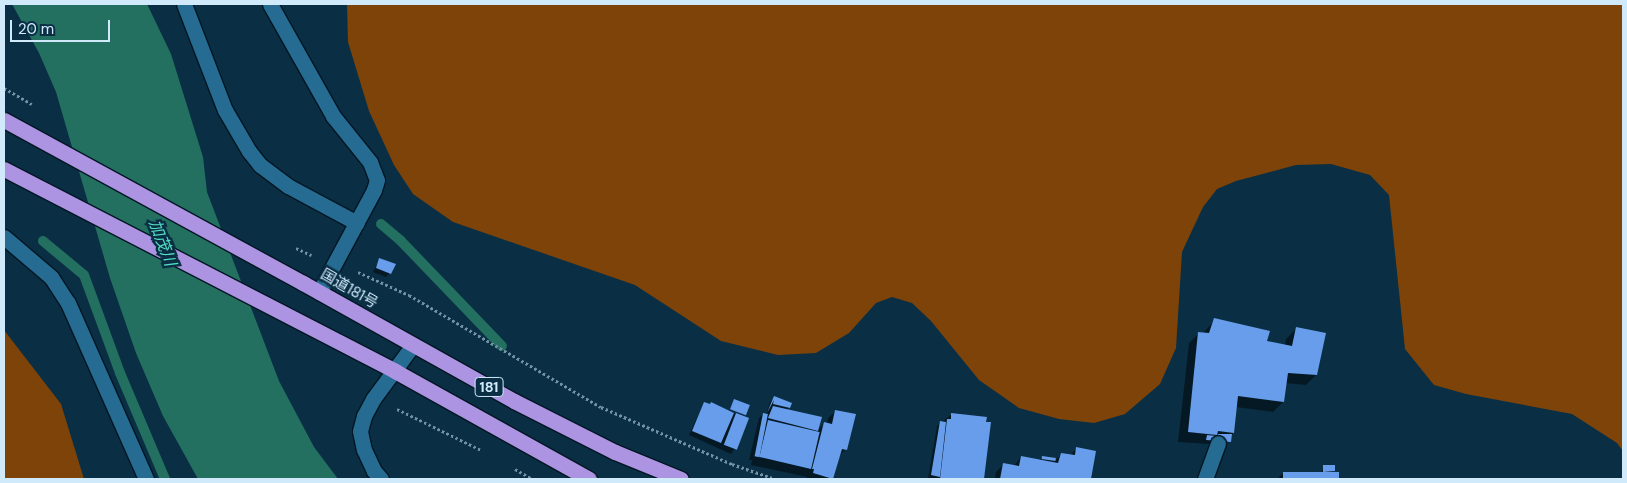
<!DOCTYPE html>
<meta charset="utf-8">
<style>
body{margin:0}
#map{position:relative;width:1627px;height:483px;overflow:hidden;background:#0a2f44;font-family:"DM Sans","Noto Sans JP",sans-serif}
div>[style]{position:absolute}
.forest>*{inset:0;background:#7d4309}
.water>*{inset:0;background:#236f60}
.shadow>*{inset:0;background:#0007}
.stream>*{height:10px;margin:-5px;padding:0 5px;transform-origin:5px;border-radius:5px;background:#236f60}
.building>*{inset:0;background:#679dea;transform-origin:0 0}
.path>*{height:3px;margin-top:-1.5px;transform-origin:0;background:repeating-linear-gradient(90deg,#7291a5 0 2.5px,transparent 0 5px)}
.roads{filter:drop-shadow(1px 0 #031622) drop-shadow(-1px 0 #031622) drop-shadow(0 1px #031622) drop-shadow(0 -1px #031622)}
.minor>*{height:15px;margin:-7.5px;padding:0 7.5px;transform-origin:7.5px;border-radius:7.5px;background:#256b92}
.highway>*{height:15px;margin:-7.5px;padding:0 7.5px;transform-origin:7.5px;border-radius:7.5px;background:#ac94e3}
span{translate:-50% -50%;white-space:nowrap;text-align:center;line-height:1.15;-webkit-text-stroke:5px #0a2f44;paint-order:stroke}
.shield-label span{padding:1px 4px;background:#0a2f44;border:1px solid;border-radius:4px;-webkit-text-stroke-width:0}
.shield-label{font-size:14px;color:#d0eafc;font-weight:700}
.street-label{font-size:15px;color:#d0eafc}
.water-label{font-size:16px;color:#54e0c4;font-style:italic}
.frame{position:absolute;inset:0;border:5px solid #d0eafc;pointer-events:none}
.scale{position:absolute;left:10px;top:20px;width:100px;height:22px;box-sizing:border-box;border:2px solid #d0eafc;border-top:0;padding-left:6px;font-size:15px;line-height:18px;white-space:nowrap;color:#d0eafc;-webkit-text-stroke:4px #0a2f44;paint-order:stroke}
</style>
<div id="map">
<div class="forest">
<i style="clip-path:polygon(347px 4px,1623px 4px,1623px 451px,1617px 443px,1572px 414px,1466px 394px,1434px 385px,1405px 349px,1389px 195px,1370px 175px,1331px 164px,1296px 165px,1236px 181px,1217px 189px,1203px 207px,1182px 252px,1176px 348px,1160px 384px,1125px 414px,1094px 423px,1059px 419px,1019px 408px,979px 380px,931px 321px,912px 303px,892px 297px,876px 303px,849px 333px,816px 353px,778px 355px,721px 341px,635px 285px,453px 222px,413px 194px,394px 165px,369px 111px,348px 42px)"></i>
<i style="clip-path:polygon(4px 330px,61px 404px,84px 479px,4px 479px)"></i>
</div>
<div class="water">
<i style="clip-path:polygon(12px 4px,147px 4px,171px 54px,203px 157px,207px 192px,279px 381px,314px 447px,338px 479px,198px 479px,163px 416px,136px 353px,110px 278px,56px 92px,39px 53px)"></i>
</div>
<div class="shadow">
<i style="clip-path:polygon(380px 259px,390px 273px,386px 277px,373px 272px)"></i>
<i style="clip-path:polygon(1215px 320px,1265px 342px,1285px 346px,1286px 339px,1296px 329px,1316px 375px,1306px 385px,1285px 383px,1283px 402px,1273px 412px,1236px 407px,1233px 433px,1226px 445px,1178px 442px,1189px 343px,1199px 333px,1203px 333px)"></i>
<i style="clip-path:polygon(774px 398px,789px 407px,786px 410px,820px 418px,817px 431px,824px 424px,827px 424px,828px 418px,836px 411px,846px 449px,839px 456px,833px 479px,807px 479px,807px 477px,751px 465px,752px 460px,749px 460px,759px 418px,763px 414px,766px 415px,770px 402px)"></i>
<i style="clip-path:polygon(704px 403px,744px 416px,734px 450px,731px 454px,689px 435px)"></i>
<i style="clip-path:polygon(952px 414px,989px 423px,982px 479px,928px 479px,937px 426px)"></i>
<i style="clip-path:polygon(1076px 449px,1095px 452px,1090px 479px,995px 479px,996px 472px,1003px 465px,1014px 466px,1021px 457px,1039px 460px,1042px 457px,1054px 459px,1054px 461px,1061px 455px,1069px 456px)"></i>
<i style="clip-path:polygon(1324px 467px,1334px 471px,1331px 474px,1338px 474px,1338px 479px,1277px 479px,1283px 473px,1320px 474px)"></i>
</div>
<div class="stream">
<i style="left:381px;top:224px;width:25px;rotate:40deg"></i>
<i style="left:400px;top:240px;width:147px;rotate:46.1deg"></i>
<i style="left:43px;top:241px;width:53px;rotate:39.7deg"></i>
<i style="left:84px;top:275px;width:104px;rotate:69.8deg"></i>
<i style="left:120px;top:373px;width:115px;rotate:67deg"></i>
</div>
<div class="building">
<i style="clip-path:polygon(379px 258px,396px 264px,391px 274px,376px 268px)"></i>
<i style="clip-path:polygon(1214px 318px,1270px 331px,1267px 341px,1292px 346px,1296px 327px,1326px 333px,1317px 375px,1288px 373px,1284px 402px,1238px 396px,1234px 433px,1218px 431px,1217px 435px,1188px 432px,1198px 332px,1209px 333px)"></i>
<i style="clip-path:polygon(774px 396px,792px 403px,790px 408px,773px 404px,774px 400px,767px 413px)"></i>
<i style="left:734px;top:399px;width:17px;height:11px;rotate:21deg"></i>
<i style="clip-path:polygon(704px 402px,710px 404px,711px 402px,734px 413px,721px 443px,692px 431px)"></i>
<i style="clip-path:polygon(773px 406px,822px 417px,818px 431px,768px 418px)"></i>
<i style="clip-path:polygon(835px 410px,856px 414px,847px 450px,842px 449px,833px 479px,813px 473px,814px 469px,812px 469px,824px 422px,832px 424px)"></i>
<i style="left:736px;top:413px;width:14px;height:34px;rotate:21deg"></i>
<i style="left:763px;top:413px;width:5px;height:44px;rotate:11deg"></i>
<i style="clip-path:polygon(951px 413px,987px 417px,986px 422px,991px 422px,984px 479px,940px 479px,947px 419px,951px 419px)"></i>
<i style="left:768px;top:420px;width:53px;height:38px;rotate:13deg"></i>
<i style="clip-path:polygon(940px 421px,946px 422px,940px 477px,931px 475px)"></i>
<i style="clip-path:polygon(1218px 434px,1232px 434px,1231px 442px,1206px 440px,1207px 435px,1217px 436px)"></i>
<i style="clip-path:polygon(1076px 447px,1096px 451px,1091px 479px,1000px 479px,1003px 463px,1019px 466px,1021px 456px,1058px 463px,1061px 453px,1075px 455px)"></i>
<i style="left:1042px;top:456px;width:14px;height:3px;rotate:8deg"></i>
<i style="clip-path:polygon(1323px 465px,1335px 465px,1335px 471px,1323px 472px)"></i>
<i style="left:1283px;top:472px;width:56px;height:7px"></i>
</div>
<div class="path">
<i style="left:4px;top:88px;width:32px;rotate:30deg"></i>
<i style="left:296px;top:248px;width:17px;rotate:25deg"></i>
<i style="left:358px;top:272px;width:56px;rotate:24.3deg"></i>
<i style="left:409px;top:295px;width:222px;rotate:30.3deg"></i>
<i style="left:601px;top:407px;width:143px;rotate:23.5deg"></i>
<i style="left:732px;top:464px;width:46px;rotate:19.2deg"></i>
<i style="left:397px;top:409px;width:93px;rotate:26deg"></i>
<i style="left:515px;top:469px;width:20px;rotate:30deg"></i>
</div>
<div class="roads">
<div class="minor">
<i style="left:184px;top:4px;width:114px;rotate:68.9deg"></i>
<i style="left:225px;top:110px;width:48px;rotate:59.7deg"></i>
<i style="left:249px;top:151px;width:18px;rotate:52deg"></i>
<i style="left:260px;top:165px;width:35px;rotate:37deg"></i>
<i style="left:288px;top:186px;width:78px;rotate:28.2deg"></i>
<i style="left:270px;top:4px;width:129px;rotate:60.6deg"></i>
<i style="left:333px;top:116px;width:59px;rotate:51.2deg"></i>
<i style="left:370px;top:162px;width:19px;rotate:69deg"></i>
<i style="left:377px;top:180px;width:10px;rotate:107deg"></i>
<i style="left:374px;top:190px;width:116px;rotate:118.3deg"></i>
<i style="left:4px;top:237px;width:62px;rotate:40.4deg"></i>
<i style="left:51px;top:277px;width:31px;rotate:57deg"></i>
<i style="left:68px;top:303px;width:193px;rotate:66.1deg"></i>
<i style="left:381px;top:479px;width:11px;rotate:-131deg"></i>
<i style="left:374px;top:471px;width:23px;rotate:-115deg"></i>
<i style="left:364px;top:450px;width:19px;rotate:-102deg"></i>
<i style="left:360px;top:431px;width:16px;rotate:-75deg"></i>
<i style="left:364px;top:416px;width:19px;rotate:-62deg"></i>
<i style="left:373px;top:399px;width:67px;rotate:-53.5deg"></i>
<i style="left:1205px;top:479px;width:38px;rotate:-70deg"></i>
</div>
<div class="highway">
<i style="left:4px;top:120px;width:341px;rotate:28.6deg"></i>
<i style="left:303px;top:283px;width:242px;rotate:29.2deg"></i>
<i style="left:514px;top:401px;width:113px;rotate:26.8deg"></i>
<i style="left:615px;top:452px;width:71px;rotate:22.2deg"></i>
<i style="left:4px;top:169px;width:440px;rotate:27.3deg"></i>
<i style="left:395px;top:371px;width:222px;rotate:29.1deg"></i>
</div>
</div>
<div class="shield-label">
<span style="left:489px;top:387px">181</span>
</div>
<div class="street-label">
<span style="left:349px;top:289px;rotate:30deg">国道181号</span>
</div>
<div class="water-label">
<span style="left:162px;top:243px;rotate:69deg">加茂川</span>
</div>
<div class="frame"></div>
<div class="scale">20 m</div>
</div>
